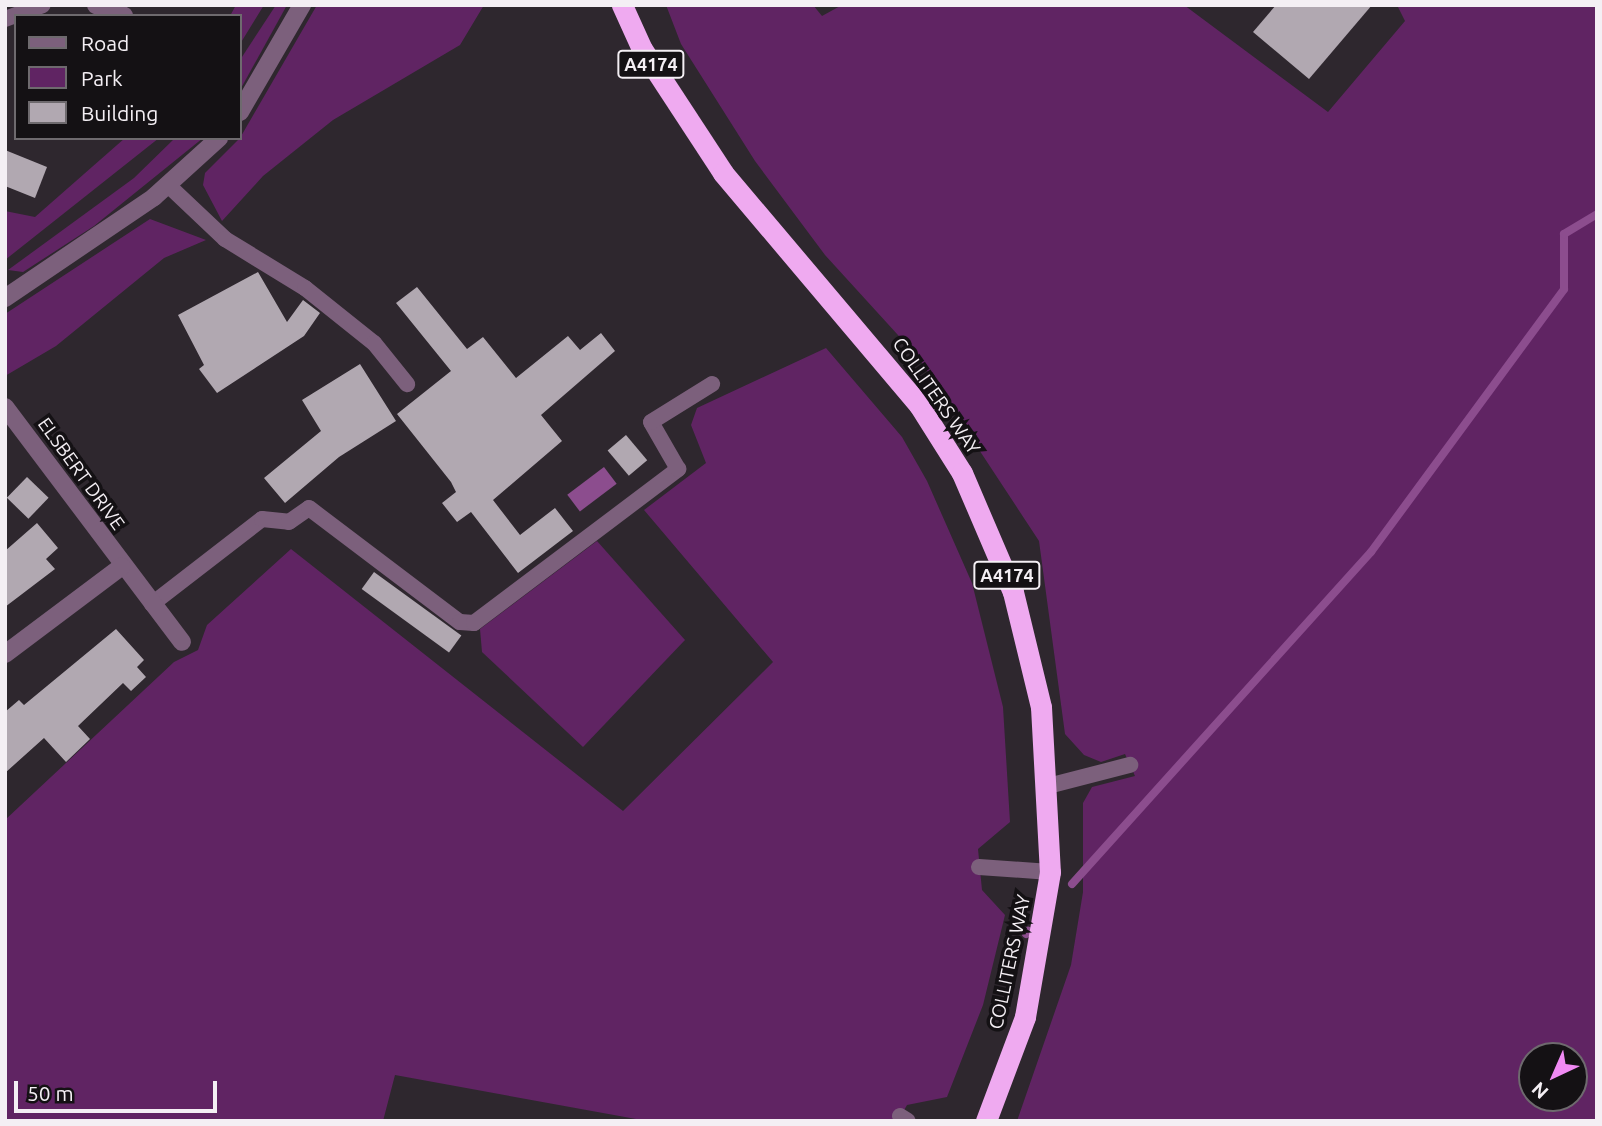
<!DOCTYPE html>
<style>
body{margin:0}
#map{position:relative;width:1602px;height:1126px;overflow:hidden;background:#2e272e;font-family:Ubuntu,sans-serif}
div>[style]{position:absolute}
.green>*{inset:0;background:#602463}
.water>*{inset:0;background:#8c4d8e;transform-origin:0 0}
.stream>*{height:8px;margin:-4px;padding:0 4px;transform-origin:4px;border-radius:4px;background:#8c4d8e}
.building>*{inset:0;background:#b1a8b1;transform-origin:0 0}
.lane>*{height:16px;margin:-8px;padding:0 8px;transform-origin:8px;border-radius:8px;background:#7c607c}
.street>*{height:18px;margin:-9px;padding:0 9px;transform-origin:9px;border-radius:9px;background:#7c607c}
.highway>*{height:21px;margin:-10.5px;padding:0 10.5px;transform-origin:10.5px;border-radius:10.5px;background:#efaaf0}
span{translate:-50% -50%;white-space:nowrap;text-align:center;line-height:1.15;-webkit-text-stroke:7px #141114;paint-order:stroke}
.shield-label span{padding:2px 5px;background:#141114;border:2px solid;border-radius:5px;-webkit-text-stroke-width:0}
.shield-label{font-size:18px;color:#f4eff4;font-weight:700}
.street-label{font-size:19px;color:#f4eff4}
.frame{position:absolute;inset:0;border:7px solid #f4eff4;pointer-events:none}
.legend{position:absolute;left:14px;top:14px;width:228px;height:126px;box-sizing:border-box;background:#141114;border:2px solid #6e6a6e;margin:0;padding:9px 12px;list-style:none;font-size:21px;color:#f4eff4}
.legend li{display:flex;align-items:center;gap:14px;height:35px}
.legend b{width:35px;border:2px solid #6e6a6e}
.north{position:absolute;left:1518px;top:1042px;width:70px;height:70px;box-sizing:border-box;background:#141114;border:2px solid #6e6a6e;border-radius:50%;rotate:224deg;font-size:19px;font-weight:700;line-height:28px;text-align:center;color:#f4eff4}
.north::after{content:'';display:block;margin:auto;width:24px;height:32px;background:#f18af4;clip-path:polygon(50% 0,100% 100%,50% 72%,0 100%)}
.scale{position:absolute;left:14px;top:1081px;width:203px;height:32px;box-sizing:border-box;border:4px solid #f4eff4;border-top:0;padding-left:9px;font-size:21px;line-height:24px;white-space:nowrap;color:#f4eff4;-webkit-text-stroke:5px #141114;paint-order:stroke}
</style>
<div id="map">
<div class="green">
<i style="clip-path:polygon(236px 5px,264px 5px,240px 44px,240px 16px,230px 16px)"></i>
<i style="clip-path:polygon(276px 5px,287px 5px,240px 90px,240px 60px)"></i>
<i style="clip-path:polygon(317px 5px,484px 5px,460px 45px,333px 120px,263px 176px,222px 221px,203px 185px,205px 173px,240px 138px)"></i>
<i style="clip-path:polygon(evenodd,666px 5px,813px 5px,822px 16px,842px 5px,1184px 5px,1328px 112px,1405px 21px,1397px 5px,1597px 5px,1597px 1121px,1017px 1121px,1071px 965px,1083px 892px,1083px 803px,1092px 787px,1135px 776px,1125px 754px,1101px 762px,1084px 755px,1065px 734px,1039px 541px,918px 357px,825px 255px,755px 161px,681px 44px,666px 5px,1532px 1056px,1574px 1056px,1574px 1098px,1532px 1098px,1532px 1056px)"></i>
<i style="clip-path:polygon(125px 138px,159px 138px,5px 260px,5px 211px,35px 217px)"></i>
<i style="clip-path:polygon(175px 138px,203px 138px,94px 226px,23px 272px,8px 270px,134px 178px)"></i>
<i style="clip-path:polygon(150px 219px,206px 240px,164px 258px,56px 346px,5px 376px,5px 314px)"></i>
<i style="clip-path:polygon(826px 348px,902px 437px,927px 481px,972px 583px,1003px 707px,1010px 822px,978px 849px,982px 890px,1005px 915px,983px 1005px,947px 1097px,907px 1105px,898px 1121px,647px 1121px,395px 1075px,383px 1121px,5px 1121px,5px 820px,174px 662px,198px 650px,207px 625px,291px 549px,623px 811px,773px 662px,644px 510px,706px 463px,691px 425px,697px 408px)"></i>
<i style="clip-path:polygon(597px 541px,685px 640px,583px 747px,482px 652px,480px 629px)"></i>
</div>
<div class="water">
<i style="left:604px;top:467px;width:21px;height:46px;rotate:53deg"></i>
</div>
<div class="stream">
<i style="left:1072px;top:884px;width:447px;rotate:-48deg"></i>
<i style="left:1371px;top:552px;width:326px;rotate:-53.7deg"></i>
<i style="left:1564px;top:289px;width:55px;rotate:-90deg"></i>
<i style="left:1564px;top:234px;width:39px;rotate:-31deg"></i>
<i style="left:1026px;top:934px;width:4px;rotate:-56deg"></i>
</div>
<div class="building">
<i style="clip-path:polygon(1276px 5px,1372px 5px,1309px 79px,1253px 32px)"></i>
<i style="clip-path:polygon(5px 150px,47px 167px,35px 198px,5px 186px)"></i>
<i style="clip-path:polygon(258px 272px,287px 322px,303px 300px,320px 313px,304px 336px,217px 393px,199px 369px,204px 365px,178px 315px)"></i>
<i style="clip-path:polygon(417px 287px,467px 349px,483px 337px,516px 378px,568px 336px,580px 350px,601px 333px,615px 351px,541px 415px,562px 441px,493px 500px,520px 535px,555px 508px,573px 531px,518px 573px,471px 512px,457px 522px,442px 503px,456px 492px,451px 482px,397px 414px,451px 371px,396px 303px)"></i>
<i style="clip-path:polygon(360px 364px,396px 421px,339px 457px,285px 503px,264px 478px,321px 431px,302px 400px)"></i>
<i style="left:626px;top:435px;width:33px;height:24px;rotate:50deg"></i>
<i style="left:27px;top:477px;width:30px;height:29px;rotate:44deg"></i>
<i style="clip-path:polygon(37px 523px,58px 548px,46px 559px,55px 569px,5px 607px,5px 551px)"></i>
<i style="left:374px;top:572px;width:108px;height:21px;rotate:36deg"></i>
<i style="clip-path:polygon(116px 629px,144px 660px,137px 667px,146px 677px,131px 691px,123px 683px,78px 726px,90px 739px,66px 762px,44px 738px,5px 773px,5px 712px,19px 700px,24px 705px)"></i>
</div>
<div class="lane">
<i style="left:5px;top:19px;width:40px;rotate:-20.2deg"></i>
<i style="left:169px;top:186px;width:77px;rotate:43.4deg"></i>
<i style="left:225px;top:239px;width:94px;rotate:31.5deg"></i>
<i style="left:305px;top:288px;width:88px;rotate:38.6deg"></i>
<i style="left:374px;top:343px;width:53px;rotate:51.2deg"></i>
<i style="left:152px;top:604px;width:139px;rotate:-37.7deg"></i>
<i style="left:262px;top:519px;width:27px;rotate:6deg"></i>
<i style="left:289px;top:522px;width:24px;rotate:-35deg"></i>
<i style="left:309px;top:508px;width:189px;rotate:37.1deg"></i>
<i style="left:460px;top:622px;width:14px;rotate:4deg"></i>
<i style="left:474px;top:623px;width:256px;rotate:-37deg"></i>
<i style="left:678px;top:469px;width:54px;rotate:-119.9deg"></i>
<i style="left:651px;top:422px;width:72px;rotate:-31.9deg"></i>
<i style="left:1048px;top:786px;width:85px;rotate:-14.4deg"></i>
<i style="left:979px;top:867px;width:71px;rotate:4deg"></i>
<i style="left:900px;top:1116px;width:9px;rotate:32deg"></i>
</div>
<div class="street">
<i style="left:96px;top:5px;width:30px;rotate:21deg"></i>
<i style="left:240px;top:112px;width:124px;rotate:-59.9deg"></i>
<i style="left:5px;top:298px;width:180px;rotate:-34.1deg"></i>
<i style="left:154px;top:197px;width:88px;rotate:-42.2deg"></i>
<i style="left:5px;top:407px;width:294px;rotate:53deg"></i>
<i style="left:5px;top:654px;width:146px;rotate:-36.9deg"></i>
</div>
<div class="highway">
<i style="left:622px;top:5px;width:48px;rotate:65.6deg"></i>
<i style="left:642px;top:49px;width:148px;rotate:56.8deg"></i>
<i style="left:723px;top:173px;width:304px;rotate:49.8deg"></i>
<i style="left:919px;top:405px;width:80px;rotate:57.7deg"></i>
<i style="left:962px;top:473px;width:129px;rotate:66.8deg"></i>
<i style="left:1013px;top:592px;width:118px;rotate:76.3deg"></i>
<i style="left:1041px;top:707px;width:165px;rotate:86.9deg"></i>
<i style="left:1050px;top:872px;width:147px;rotate:99.8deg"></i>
<i style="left:1025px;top:1017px;width:111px;rotate:110.6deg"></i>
</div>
<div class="shield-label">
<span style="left:651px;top:64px">A4174</span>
<span style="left:1007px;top:575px">A4174</span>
</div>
<div class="street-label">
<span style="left:936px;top:396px;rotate:55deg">COLLITERS WAY</span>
<span style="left:81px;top:474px;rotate:54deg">ELSBERT DRIVE</span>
<span style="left:1010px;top:962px;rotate:-78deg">COLLITERS WAY</span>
</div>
<div class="frame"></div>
<ul class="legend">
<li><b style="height:9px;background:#7c607c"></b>Road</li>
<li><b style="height:19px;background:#602463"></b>Park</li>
<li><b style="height:19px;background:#b1a8b1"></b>Building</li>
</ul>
<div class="north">N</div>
<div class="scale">50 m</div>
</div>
